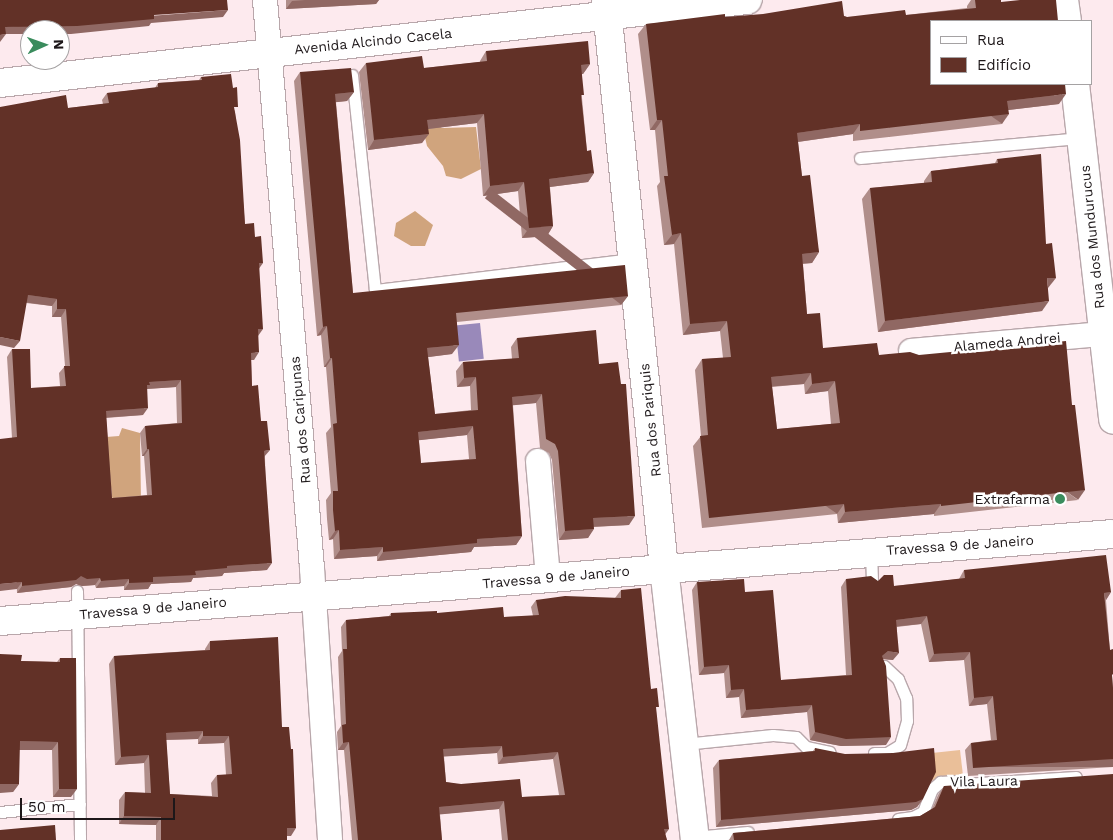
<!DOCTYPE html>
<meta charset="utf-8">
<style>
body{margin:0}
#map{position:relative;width:1113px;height:840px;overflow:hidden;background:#fdeaee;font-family:"Work Sans",sans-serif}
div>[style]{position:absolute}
.green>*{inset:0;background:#eabf99}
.forest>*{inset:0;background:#d0a47d}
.water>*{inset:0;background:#9989ba;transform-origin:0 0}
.roads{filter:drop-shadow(1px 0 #b9a7ab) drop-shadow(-1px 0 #b9a7ab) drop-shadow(0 1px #b9a7ab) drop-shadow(0 -1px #b9a7ab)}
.lane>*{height:11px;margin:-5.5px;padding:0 5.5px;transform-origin:5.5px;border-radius:5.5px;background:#fff}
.street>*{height:24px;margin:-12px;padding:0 12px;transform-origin:12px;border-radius:12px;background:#fff}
.secondary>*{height:28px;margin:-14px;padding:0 14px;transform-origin:14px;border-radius:14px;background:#fff}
.wall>*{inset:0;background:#b08e8a}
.shaded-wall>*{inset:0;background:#906863;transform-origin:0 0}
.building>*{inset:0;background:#623127}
.dots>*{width:14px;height:14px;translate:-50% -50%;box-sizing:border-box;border:2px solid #fff;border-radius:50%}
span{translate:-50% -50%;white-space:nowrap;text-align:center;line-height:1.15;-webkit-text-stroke:5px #fff;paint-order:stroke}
.street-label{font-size:14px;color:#1d1719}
.poi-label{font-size:14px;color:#1d1719}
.right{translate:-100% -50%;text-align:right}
.legend{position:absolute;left:930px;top:20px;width:162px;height:65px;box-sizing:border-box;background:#fff;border:1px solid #a5a2a3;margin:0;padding:6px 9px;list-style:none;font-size:15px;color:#1d1719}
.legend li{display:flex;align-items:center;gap:10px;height:25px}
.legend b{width:25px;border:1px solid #a5a2a3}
.north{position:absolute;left:20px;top:20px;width:50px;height:50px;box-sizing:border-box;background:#fff;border:1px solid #a5a2a3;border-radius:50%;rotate:88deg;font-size:14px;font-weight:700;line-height:20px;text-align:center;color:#1d1719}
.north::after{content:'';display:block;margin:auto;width:18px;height:22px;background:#3a8c5d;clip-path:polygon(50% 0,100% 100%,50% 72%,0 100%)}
.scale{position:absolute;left:20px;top:798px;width:155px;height:22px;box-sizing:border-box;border:2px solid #1d1719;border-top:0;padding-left:6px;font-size:15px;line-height:18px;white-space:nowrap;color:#1d1719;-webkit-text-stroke:4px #fff;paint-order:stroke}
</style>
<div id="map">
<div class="green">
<i style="clip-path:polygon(960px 750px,964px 784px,932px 789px,932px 753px)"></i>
</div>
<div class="forest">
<i style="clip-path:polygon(431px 122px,442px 128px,476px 127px,481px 169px,461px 179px,446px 176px,443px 166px,427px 146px,423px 129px)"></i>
<i style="clip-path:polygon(415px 211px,433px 225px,425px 246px,411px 246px,394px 236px,396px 223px)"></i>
<i style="clip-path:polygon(122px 428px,140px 433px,141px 502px,116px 506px,112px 497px,106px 437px,119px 436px)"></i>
</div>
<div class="water">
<i style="left:480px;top:323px;width:36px;height:25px;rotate:84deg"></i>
</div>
<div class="roads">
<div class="lane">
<i style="left:352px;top:75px;width:216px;rotate:83.9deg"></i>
<i style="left:375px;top:290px;width:260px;rotate:-6.9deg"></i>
<i style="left:860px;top:158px;width:222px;rotate:-5.2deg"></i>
<i style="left:871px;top:552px;width:29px;rotate:88deg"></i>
<i style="left:77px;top:591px;width:249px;rotate:89.3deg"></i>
<i style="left:684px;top:744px;width:89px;rotate:-5.8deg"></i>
<i style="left:773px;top:735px;width:23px;rotate:5deg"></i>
<i style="left:796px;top:737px;width:14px;rotate:45deg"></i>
<i style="left:806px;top:747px;width:24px;rotate:12deg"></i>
<i style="left:874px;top:753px;width:13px"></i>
<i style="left:887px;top:753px;width:15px;rotate:-32deg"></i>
<i style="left:900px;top:745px;width:25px;rotate:-74deg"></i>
<i style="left:907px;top:721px;width:23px;rotate:-92deg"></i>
<i style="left:906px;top:698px;width:21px;rotate:-113deg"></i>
<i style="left:898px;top:679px;width:19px;rotate:-137deg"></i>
<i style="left:0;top:812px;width:80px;rotate:-5.7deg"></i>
<i style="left:898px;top:819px;width:15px;rotate:-8deg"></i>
<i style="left:913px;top:817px;width:11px;rotate:-27deg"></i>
<i style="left:923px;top:812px;width:25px;rotate:-69deg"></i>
<i style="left:932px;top:789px;width:11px;rotate:-41deg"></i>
<i style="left:940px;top:782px;width:17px;rotate:-3deg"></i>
<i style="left:957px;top:781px;width:8px;rotate:23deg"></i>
<i style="left:964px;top:784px;width:112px;rotate:-3.6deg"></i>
<i style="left:694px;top:837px;width:54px;rotate:-5.3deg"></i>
</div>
<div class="street">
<i style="left:265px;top:0;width:570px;rotate:85.27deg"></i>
<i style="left:312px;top:568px;width:273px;rotate:86.2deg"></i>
<i style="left:911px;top:351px;width:192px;rotate:-5.1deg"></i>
<i style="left:538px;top:461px;width:117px;rotate:85.1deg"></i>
</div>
<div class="secondary">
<i style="left:606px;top:0;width:571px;rotate:84.17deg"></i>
<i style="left:664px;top:568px;width:274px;rotate:83.5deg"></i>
<i style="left:1064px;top:0;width:21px;rotate:82deg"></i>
<i style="left:0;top:83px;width:752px;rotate:-6.34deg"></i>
<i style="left:1075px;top:84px;width:338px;rotate:83.5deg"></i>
<i style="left:0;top:621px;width:1116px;rotate:-4.47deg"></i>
</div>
</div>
<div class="wall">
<i style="clip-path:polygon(286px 0,379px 0,376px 4px,286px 9px)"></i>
<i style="clip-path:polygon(evenodd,971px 0,1001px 0,1001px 2px,1059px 104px,1008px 110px,1002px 124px,853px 141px,853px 134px,798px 142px,802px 176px,819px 252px,812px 263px,803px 264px,807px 314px,823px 348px,879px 355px,1078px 500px,934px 516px,934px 514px,838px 523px,837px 514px,702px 528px,693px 446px,701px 436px,695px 370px,702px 359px,723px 358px,720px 331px,683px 335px,674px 244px,664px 245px,657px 186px,660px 182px,655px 130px,650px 130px,638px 34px,646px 24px,725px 17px,844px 16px,847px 17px,906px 15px,967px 8px,967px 6px,971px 0,804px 384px,805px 394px,828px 391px,831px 424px,777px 429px,772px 387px,804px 384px)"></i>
<i style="clip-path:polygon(486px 51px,590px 64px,583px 74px,582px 74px,582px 98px,587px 151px,594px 173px,588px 182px,550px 187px,553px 226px,547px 236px,522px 238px,518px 191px,483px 196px,477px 123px,428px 129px,422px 143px,368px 150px,359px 72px,366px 63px,424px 68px,480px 62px,480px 61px)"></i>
<i style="clip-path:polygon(evenodd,300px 72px,354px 92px,347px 101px,336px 102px,353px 293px,628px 296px,621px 305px,457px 322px,452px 354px,428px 357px,435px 414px,471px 410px,470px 386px,457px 387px,456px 371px,463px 362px,512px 359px,511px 347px,517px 338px,599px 364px,629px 525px,594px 527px,588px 538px,559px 540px,552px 460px,549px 453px,540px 448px,536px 403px,513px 405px,522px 536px,516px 545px,474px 547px,471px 552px,377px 561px,377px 556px,334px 559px,333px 539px,329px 540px,327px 519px,326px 500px,331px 493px,326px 433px,331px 427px,326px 367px,324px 367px,321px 335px,317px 336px,294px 81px,300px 72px,467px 435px,469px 459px,421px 463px,419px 440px,467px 435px)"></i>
<i style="clip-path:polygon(evenodd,201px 77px,235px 111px,245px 224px,255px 237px,259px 269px,258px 336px,254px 360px,251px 360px,252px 386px,261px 421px,265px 457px,267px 570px,224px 573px,222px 576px,193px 578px,191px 582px,151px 584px,148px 589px,124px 590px,124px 586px,96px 588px,95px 585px,82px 586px,76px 584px,71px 587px,17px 593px,12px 438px,7px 357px,12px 349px,31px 388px,60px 386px,59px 373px,65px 366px,61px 317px,52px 317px,52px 306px,26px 303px,14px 348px,68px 108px,103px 104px,102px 100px,107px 93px,155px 88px,158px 83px,199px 80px,201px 77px,176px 387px,177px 423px,145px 426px,140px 433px,142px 456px,144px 456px,147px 495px,112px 498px,106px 418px,143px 415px,147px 389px,176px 387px)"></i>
<i style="clip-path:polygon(997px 159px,1048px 288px,1042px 311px,878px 332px,862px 199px,870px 188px,924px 183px,924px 181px,931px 171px,995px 163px)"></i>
<i style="clip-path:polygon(964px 570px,1111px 592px,1106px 600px,1113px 689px,1113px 767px,968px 776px,965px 750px,971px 743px,991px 740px,987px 704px,969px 706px,964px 660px,929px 662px,921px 624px,897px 627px,893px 660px,883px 659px,886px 745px,841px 746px,810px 740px,807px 712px,741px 718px,739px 697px,726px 698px,724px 673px,699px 675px,692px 590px,697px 582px,745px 592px,781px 680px,846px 675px,841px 587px,846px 579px,878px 581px,894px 586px,959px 579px)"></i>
<i style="clip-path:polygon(evenodd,621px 590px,651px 689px,656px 711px,665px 834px,667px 840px,502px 840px,499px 809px,440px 814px,442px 840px,352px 840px,344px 750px,338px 750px,337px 732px,341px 726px,338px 657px,342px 651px,341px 627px,346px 620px,389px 616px,391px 613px,437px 613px,504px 617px,533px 616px,531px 607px,536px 600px,615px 598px,621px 590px,497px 753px,498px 764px,553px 759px,559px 795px,522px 797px,446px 782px,444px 756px,497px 753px)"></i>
<i style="clip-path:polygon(evenodd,210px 641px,282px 727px,291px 836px,287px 836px,287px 840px,156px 840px,156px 825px,119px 824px,119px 800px,125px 792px,145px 793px,144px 763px,115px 765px,109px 664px,114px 656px,205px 650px,205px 649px,210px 641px,198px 739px,198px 744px,224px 743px,226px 775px,217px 775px,211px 783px,212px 796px,170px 794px,166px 740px,198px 739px)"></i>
<i style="clip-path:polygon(60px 658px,71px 797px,53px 797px,52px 750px,19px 750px,19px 784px,13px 792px,21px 661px,57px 662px)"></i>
<i style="clip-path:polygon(815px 748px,923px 799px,917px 807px,911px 810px,716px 827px,713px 768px,719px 760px,813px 751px)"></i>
<i style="clip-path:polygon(944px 786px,1113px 840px,729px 840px,733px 833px,920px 816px,932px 809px,938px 795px)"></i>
</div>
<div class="shaded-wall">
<i style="clip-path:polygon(305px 0,379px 0,376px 4px,286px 9px,292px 1px)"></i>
<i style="clip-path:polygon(228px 10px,223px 17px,151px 23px,149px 26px,71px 34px,60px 34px,60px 30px,30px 30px,30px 34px,0 34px,5px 27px)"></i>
<i style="clip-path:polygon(6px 34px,0 42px,0 35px)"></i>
<i style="clip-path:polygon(590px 64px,583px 74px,574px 75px,581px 65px)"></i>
<i style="clip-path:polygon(354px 92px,347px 101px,329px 103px,335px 94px)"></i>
<i style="clip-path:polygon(1066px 94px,1059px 104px,1000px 111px,1007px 101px)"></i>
<i style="clip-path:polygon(484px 114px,477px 123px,420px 130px,427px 120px)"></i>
<i style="left:1009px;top:114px;width:12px;height:150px;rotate:125deg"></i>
<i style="clip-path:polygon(657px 120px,662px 120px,655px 130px,650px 130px)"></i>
<i style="clip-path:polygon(860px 124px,853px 134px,790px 143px,797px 133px)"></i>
<i style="clip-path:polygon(429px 134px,422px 143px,368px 150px,374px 140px)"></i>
<i style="clip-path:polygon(594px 173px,588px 182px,542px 188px,549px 179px)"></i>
<i style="clip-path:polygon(524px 182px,518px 191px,483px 196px,490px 186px)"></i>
<i style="clip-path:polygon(553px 226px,547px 236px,522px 238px,529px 228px)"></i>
<i style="clip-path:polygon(681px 233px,674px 244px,664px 245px,672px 235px)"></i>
<i style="clip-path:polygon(819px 252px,812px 263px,795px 264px,802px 254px)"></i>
<i style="clip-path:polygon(259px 263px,263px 263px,258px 270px)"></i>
<i style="clip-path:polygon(1047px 278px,1056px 278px,1048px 288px)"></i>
<i style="clip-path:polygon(28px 295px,57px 299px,52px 306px,23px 302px)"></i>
<i style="left:628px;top:296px;width:11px;height:173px;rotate:128deg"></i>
<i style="clip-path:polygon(1049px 301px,1042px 311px,878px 332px,885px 321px)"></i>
<i style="clip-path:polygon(57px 309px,66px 309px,61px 317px,52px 317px)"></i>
<i style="clip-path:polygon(727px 321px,720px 331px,683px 335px,690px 324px)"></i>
<i style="clip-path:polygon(327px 326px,321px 335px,317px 336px,323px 327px)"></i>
<i style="clip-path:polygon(258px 329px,263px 329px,258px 336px)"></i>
<i style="clip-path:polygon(0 337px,20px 341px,14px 348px,0 345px)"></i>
<i style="clip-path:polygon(459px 345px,452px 354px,421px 358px,427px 348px)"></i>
<i style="clip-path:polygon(259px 352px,254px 360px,246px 360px,251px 353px)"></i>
<i style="clip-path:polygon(330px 358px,332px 358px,326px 367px,324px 367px)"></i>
<i style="clip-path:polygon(811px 373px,804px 384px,764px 387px,771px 377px)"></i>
<i style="clip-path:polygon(476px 377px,470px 386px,457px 387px,464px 378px)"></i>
<i style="clip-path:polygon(181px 380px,176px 387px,146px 389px,142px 392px,149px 382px)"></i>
<i style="clip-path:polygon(835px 381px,828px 391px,805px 394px,812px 384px)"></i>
<i style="clip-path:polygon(542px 394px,536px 403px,506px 406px,512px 397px)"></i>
<i style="clip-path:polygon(148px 408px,143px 415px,100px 418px,106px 411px)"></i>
<i style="clip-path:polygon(473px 426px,467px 435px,412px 441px,418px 432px)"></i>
<i style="clip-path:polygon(147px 449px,149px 449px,144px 456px,142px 456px)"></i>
<i style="clip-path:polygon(270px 450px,264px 457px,264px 451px)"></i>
<i style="left:1085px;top:490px;width:12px;height:145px;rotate:125deg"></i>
<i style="left:844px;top:504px;width:12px;height:136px;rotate:125deg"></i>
<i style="clip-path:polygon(941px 504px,934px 514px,838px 523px,845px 512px)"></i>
<i style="clip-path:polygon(635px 516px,629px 525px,587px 527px,593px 518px)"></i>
<i style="clip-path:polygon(594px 529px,588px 538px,559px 540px,565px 531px)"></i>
<i style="clip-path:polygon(339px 530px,333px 539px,329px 540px,335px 531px)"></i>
<i style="clip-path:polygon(522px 536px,516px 545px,474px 547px,471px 552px,377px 561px,383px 552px,477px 539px)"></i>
<i style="clip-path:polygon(383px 547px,377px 556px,334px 559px,340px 550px)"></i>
<i style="clip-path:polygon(272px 563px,267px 570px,224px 573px,222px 576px,193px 578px,191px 582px,151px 584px,148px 589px,124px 590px,129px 583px,153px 577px,195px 571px,227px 566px)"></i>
<i style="clip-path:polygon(81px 576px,100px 578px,95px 585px,82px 586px,76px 584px,71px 587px,17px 593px,22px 586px)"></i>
<i style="clip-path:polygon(129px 579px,124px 586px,96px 588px,101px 581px)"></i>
<i style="clip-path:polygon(22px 582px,17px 589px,0 591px,0 584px)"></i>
<i style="clip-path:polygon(1111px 592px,1106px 600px,1104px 593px)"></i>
<i style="clip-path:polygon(927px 616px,921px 624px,891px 627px,896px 620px)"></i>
<i style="clip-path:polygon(888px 651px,899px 653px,893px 660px,882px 659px,882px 656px)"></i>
<i style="clip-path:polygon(970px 652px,964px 660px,929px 662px,934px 654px)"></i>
<i style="clip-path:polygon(729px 665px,724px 673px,699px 675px,704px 667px)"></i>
<i style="clip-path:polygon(744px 689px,739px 697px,726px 698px,731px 690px)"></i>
<i style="clip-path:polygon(993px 696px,987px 704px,969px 706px,974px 698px)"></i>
<i style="clip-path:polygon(812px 705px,807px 712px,741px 718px,746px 710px)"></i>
<i style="clip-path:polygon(203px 731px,198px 739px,160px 740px,166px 733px)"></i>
<i style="clip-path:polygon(815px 732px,891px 737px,886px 745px,841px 746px,810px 740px)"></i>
<i style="clip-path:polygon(203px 736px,229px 736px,224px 743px,198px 744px)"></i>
<i style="clip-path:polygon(20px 741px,58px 742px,52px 750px,14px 750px)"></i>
<i style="clip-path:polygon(349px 742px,344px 750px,338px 750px,343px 743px)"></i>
<i style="clip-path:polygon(502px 746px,497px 753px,438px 757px,443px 749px)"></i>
<i style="clip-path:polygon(558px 752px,553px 759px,498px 764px,503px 757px)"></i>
<i style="clip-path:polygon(149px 755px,144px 763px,115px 765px,121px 757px)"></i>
<i style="left:1113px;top:759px;width:8px;height:140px;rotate:90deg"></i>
<i style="clip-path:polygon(0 784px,19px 784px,13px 792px,0 793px)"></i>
<i style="clip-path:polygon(59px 789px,77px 789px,71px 797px,53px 797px)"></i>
<i style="clip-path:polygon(923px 799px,917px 807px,911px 810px,716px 827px,721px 820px)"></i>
<i style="clip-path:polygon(504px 801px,499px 809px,434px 815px,439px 807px)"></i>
<i style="clip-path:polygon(124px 816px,161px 817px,156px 825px,119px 824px)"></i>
<i style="clip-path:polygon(287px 828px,296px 828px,291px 836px,281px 836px)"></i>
<i style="clip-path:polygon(664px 829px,669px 829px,664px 836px)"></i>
</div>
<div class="building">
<i style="clip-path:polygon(0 0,227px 0,228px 10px,154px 15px,154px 19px,77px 26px,5px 27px,6px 34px,0 35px)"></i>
<i style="clip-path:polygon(evenodd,975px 0,1001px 0,1001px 2px,1020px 0,1056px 0,1058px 21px,932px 21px,932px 84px,1065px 84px,1066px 94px,1007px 101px,1009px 114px,860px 131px,860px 124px,797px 133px,802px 176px,810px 175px,819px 252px,802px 254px,807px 314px,820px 313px,823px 348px,877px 343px,879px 355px,910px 352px,919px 355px,1066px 341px,1072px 405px,1075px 405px,1085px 490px,941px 506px,941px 504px,845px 512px,844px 504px,709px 518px,700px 436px,708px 435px,702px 359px,731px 357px,727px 321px,690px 324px,681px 233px,672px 235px,664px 176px,668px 176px,662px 120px,657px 120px,646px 24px,725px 14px,725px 17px,763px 14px,842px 1px,844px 16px,847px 17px,905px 10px,906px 15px,976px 8px,975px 0,811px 373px,812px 384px,835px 381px,840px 423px,777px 429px,771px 377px,811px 373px)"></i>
<i style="clip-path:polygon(588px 41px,590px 64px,581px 65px,584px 95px,581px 95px,587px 151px,591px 150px,594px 173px,549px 179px,553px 226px,529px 228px,524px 182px,490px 186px,484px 114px,427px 120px,429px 134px,374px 140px,366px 63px,422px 56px,424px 68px,487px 61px,486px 51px)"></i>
<i style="clip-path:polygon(evenodd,351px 68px,354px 92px,335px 94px,353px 293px,625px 265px,628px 296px,456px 313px,459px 345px,427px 348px,435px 414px,478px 410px,476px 377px,464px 378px,463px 362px,519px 358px,517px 338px,596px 330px,599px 364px,618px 362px,621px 384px,626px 384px,635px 516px,593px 518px,594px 529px,565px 531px,558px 451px,555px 444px,546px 439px,542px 394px,512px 397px,522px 536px,477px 539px,477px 543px,383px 552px,383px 547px,340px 550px,339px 530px,335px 531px,333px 510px,333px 491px,338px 491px,333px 424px,337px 423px,332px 358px,330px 358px,327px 326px,323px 327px,300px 72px,351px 68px,473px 426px,476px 459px,421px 463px,418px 432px,473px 426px)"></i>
<i style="clip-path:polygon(evenodd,231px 74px,233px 88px,237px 87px,238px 107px,234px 107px,240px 140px,245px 224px,254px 223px,255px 237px,261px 236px,263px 263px,259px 263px,263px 329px,258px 329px,259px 352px,251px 353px,252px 386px,258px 385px,261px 421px,267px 421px,270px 450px,264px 451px,272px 563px,227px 566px,227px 568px,195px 571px,196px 575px,153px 577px,153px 582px,129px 583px,129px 579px,101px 581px,100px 578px,87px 579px,81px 576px,76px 580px,22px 586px,22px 582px,0 584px,0 439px,17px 437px,12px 349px,30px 349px,31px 388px,66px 386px,64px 366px,70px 366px,66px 309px,57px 309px,57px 299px,28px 295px,20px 341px,0 337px,0 107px,66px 95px,68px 108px,109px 103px,107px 93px,158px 87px,158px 83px,202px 80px,201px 77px,231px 74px,181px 380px,182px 423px,145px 426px,147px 449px,149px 449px,152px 495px,112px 498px,106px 411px,148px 408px,147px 385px,150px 385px,149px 382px,181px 380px)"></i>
<i style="clip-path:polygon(1041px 154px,1046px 244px,1052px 243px,1056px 278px,1047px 278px,1049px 301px,885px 321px,870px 188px,932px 182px,931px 171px,998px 163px,997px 159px)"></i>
<i style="clip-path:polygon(1106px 555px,1111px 592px,1104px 593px,1110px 650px,1113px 649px,1113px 674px,1112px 675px,1113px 688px,1113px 759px,973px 768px,971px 743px,997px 740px,993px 696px,974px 698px,970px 652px,934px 654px,927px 616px,896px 620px,899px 653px,888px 651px,882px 656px,886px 666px,891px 737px,846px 739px,815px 732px,812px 705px,746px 710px,744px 689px,731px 690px,729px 665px,704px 667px,697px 582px,744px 579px,745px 592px,773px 590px,781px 680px,852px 675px,846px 579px,871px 576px,878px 581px,884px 575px,893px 575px,894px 586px,965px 578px,964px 570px)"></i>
<i style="clip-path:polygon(evenodd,641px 588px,651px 689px,657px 688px,659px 707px,656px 707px,669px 829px,664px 829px,667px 840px,508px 840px,504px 801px,439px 807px,442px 840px,358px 840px,349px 742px,343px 743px,342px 725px,346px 724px,343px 649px,347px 649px,346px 620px,391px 616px,391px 613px,437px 611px,437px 613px,503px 607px,504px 617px,539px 615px,536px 600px,565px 596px,621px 598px,621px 590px,641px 588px,502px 746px,503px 757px,558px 752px,565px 795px,522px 797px,520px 779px,461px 784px,446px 782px,443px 749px,502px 746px)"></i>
<i style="clip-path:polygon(evenodd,278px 637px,282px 727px,289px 727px,291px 749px,293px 749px,296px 828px,287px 828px,287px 840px,161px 840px,161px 817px,124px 816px,125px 792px,151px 793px,149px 755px,121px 757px,114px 656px,210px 650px,210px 641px,278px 637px,203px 731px,203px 736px,229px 736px,232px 774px,217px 775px,218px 797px,170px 794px,166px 733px,203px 731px)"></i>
<i style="clip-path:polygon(0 654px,22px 655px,21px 661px,60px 662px,60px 658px,76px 658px,77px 789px,59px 789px,58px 742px,20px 741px,19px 784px,0 784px)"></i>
<i style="clip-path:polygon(815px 748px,845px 754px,893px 753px,934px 748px,936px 772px,923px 799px,916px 802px,721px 820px,719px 760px,815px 751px)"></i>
<i style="clip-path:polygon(1113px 774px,1113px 840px,734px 840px,733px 833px,920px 816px,935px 807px,944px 786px)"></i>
<i style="clip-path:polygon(55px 825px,56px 840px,0 840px,0 830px)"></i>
</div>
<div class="dots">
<i style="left:1060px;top:499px;background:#3a8c5d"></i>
</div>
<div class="street-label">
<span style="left:373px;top:41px;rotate:-6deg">Avenida Alcindo Cacela</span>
<span style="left:1092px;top:237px;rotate:-96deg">Rua dos Mundurucus</span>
<span style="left:1007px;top:342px;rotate:-5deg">Alameda Andrei</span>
<span style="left:300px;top:420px;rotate:-95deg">Rua dos Caripunas</span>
<span style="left:650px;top:420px;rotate:-96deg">Rua dos Pariquis</span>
<span style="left:960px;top:545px;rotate:-4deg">Travessa 9 de Janeiro</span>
<span style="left:556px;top:577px;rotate:-5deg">Travessa 9 de Janeiro</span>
<span style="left:153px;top:608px;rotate:-5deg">Travessa 9 de Janeiro</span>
<span style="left:984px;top:781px;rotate:-1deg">Vila Laura</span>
</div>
<div class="poi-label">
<span class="right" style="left:1050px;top:499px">Extrafarma</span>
</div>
<ul class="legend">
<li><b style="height:6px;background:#fff"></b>Rua</li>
<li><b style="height:14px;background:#623127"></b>Edifício</li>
</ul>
<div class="north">N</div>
<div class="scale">50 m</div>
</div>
